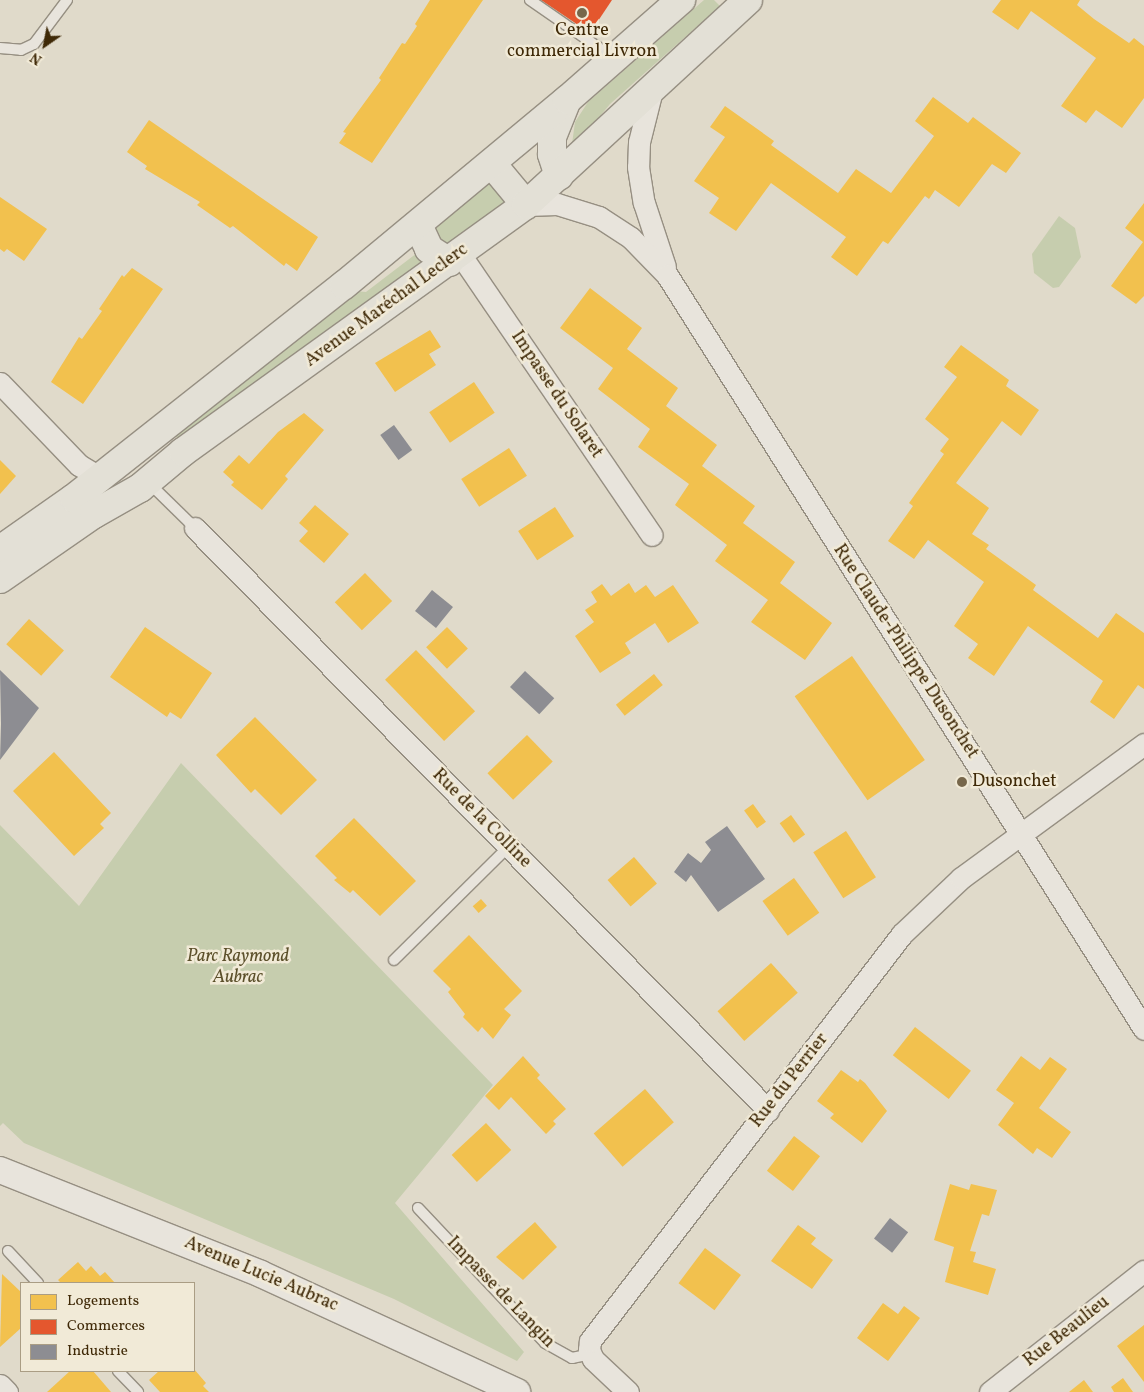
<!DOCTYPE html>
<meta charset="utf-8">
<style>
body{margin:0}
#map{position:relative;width:1144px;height:1392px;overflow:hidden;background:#e0daca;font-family:Vollkorn,serif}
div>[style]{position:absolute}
.green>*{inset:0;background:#c6cdae}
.homes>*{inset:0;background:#f2c14e;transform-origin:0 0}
.shops>*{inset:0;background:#e4572e}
.industry>*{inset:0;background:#8d8d92;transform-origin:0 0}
.roads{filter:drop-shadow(1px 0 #968f82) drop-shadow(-1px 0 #968f82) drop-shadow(0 1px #968f82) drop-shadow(0 -1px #968f82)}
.service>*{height:10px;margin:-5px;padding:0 5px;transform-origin:5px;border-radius:5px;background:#e8e4dc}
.minor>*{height:21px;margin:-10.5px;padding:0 10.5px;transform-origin:10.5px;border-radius:10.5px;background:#e8e4dc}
.tertiary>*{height:26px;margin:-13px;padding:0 13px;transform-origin:13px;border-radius:13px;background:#e8e4dc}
.primary>*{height:28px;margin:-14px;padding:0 14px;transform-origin:14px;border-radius:14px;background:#e3e0d6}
.dots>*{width:14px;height:14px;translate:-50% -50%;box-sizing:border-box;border:2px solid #f1ead7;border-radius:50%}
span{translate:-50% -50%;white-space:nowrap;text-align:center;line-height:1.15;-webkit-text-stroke:5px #f1ead7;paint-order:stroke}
.poi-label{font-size:18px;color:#3f2907}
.left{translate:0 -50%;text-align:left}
.street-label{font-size:18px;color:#3f2907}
.park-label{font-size:18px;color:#5c502b;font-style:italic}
.legend{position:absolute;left:20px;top:1282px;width:175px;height:90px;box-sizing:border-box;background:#f1ead7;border:1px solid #aa9d84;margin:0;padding:6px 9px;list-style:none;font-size:15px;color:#3f2907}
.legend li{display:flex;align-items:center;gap:10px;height:25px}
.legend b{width:25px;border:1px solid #aa9d84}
.north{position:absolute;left:20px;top:20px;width:50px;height:50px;-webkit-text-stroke:4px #f1ead7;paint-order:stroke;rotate:213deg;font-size:14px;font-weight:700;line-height:20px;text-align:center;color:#3f2907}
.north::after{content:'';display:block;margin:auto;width:18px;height:22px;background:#3f2907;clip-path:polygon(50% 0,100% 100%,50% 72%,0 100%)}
</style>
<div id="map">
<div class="green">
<i style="clip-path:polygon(704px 0,714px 0,720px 6px,610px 104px,577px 144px,572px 144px,575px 122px,588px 102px)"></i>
<i style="clip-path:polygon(485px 184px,493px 184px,506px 196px,506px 205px,455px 246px,440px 244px,435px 231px,437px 224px)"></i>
<i style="clip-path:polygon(1059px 216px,1075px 228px,1081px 257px,1059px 287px,1053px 288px,1034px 273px,1032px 254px)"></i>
<i style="clip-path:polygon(417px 253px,428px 265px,178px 439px,174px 435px,354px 291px,366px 292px)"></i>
<i style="clip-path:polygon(181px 763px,493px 1085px,395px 1203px,524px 1352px,517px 1361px,394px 1299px,24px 1143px,3px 1123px,0 1126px,0 825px,79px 906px)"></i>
</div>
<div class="homes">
<i style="clip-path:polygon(430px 0,483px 0,372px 163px,339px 143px,346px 133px,343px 132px,381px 80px,379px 78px,402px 43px,405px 44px,417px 26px,415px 24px)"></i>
<i style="clip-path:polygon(1001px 0,1080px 0,1077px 5px,1094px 19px,1129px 43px,1134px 38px,1144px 46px,1144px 98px,1122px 128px,1096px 110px,1086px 123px,1061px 106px,1096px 58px,1031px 11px,1018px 30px,992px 12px)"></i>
<i style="clip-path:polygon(933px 97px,968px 123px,973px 117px,1021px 153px,1006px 173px,992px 164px,959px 207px,935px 190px,929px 199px,925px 196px,888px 244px,883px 241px,857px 276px,831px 257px,846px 237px,771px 183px,736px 231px,709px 213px,719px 198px,694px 181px,725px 137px,710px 127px,725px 106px,774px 141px,771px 145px,838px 193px,856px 169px,891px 193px,934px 136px,915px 121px)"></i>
<i style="clip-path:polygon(149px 120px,318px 237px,297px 271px,286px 263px,284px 266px,233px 226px,230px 228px,197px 205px,200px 202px,145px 169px,147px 166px,127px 152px)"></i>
<i style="clip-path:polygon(0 197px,47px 229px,24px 261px,7px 249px,4px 252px,0 249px)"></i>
<i style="clip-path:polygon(1144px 203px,1144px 296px,1136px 304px,1111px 286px,1143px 242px,1125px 228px)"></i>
<i style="clip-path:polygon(132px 268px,163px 289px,83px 404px,51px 382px,79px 337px,82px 339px,102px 311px,99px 309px,122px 275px,124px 277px)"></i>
<i style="clip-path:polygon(590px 288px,642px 328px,627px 349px,678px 388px,666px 406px,717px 445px,702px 466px,755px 506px,743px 523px,795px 562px,780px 583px,832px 623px,805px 660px,751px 622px,768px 600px,715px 561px,727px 545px,675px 505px,689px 484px,638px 447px,650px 429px,598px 389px,613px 368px,560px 328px)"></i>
<i style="clip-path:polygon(430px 330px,441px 347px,429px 354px,436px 365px,395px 392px,375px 363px)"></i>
<i style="clip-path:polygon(961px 345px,1009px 380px,1006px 386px,1039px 410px,1021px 436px,1002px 421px,956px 483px,989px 508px,972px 534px,989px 545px,986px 549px,1036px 585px,1033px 590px,1098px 638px,1116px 613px,1144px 633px,1144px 689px,1138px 685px,1114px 719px,1090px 702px,1103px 681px,1028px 626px,994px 676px,968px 658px,978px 644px,954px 626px,984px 582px,928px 540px,914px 559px,888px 541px,913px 506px,909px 503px,944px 454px,940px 451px,949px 439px,925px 419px,957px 377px,944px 367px)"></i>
<i style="left:474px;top:382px;width:37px;height:54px;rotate:56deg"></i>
<i style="clip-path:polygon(304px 413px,324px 430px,285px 476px,288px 479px,262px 510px,231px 485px,234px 482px,223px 472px,239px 455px,249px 464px,278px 432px)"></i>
<i style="left:509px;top:448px;width:33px;height:57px;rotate:57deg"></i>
<i style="clip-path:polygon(0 460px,16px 476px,0 494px)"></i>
<i style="clip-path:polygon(315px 505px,349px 534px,324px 563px,299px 541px,308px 531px,299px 523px)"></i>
<i style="left:555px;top:507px;width:35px;height:44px;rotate:57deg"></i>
<i style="left:365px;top:573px;width:39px;height:42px;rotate:46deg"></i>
<i style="clip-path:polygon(629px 583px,635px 593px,646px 585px,655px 597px,673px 585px,699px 623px,668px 643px,655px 623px,625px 643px,631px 653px,600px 673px,575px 636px,594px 622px,585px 610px,597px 602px,591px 592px,602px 584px,611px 596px)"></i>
<i style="left:29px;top:619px;width:47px;height:34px;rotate:42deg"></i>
<i style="clip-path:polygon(145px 627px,212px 673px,181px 719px,170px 712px,167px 717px,110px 677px)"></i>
<i style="left:447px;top:627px;width:30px;height:29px;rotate:46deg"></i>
<i style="left:416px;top:650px;width:85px;height:43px;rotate:46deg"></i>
<i style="left:852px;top:656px;width:127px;height:70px;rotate:55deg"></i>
<i style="left:654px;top:674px;width:14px;height:49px;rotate:51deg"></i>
<i style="clip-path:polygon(255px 717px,317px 780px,281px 815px,255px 789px,251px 793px,216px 755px)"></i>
<i style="left:527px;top:735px;width:37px;height:55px;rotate:46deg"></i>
<i style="clip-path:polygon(54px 752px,111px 813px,100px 824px,104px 828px,74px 856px,13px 791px)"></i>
<i style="left:753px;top:804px;width:22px;height:11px;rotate:54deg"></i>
<i style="left:791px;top:815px;width:24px;height:14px;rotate:54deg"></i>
<i style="clip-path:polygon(354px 818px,416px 881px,380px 916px,353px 890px,350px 893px,334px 880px,337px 878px,315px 856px)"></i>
<i style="left:846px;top:831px;width:55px;height:39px;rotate:57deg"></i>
<i style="left:634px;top:857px;width:35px;height:35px;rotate:49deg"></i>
<i style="left:794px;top:878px;width:43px;height:39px;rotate:54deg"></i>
<i style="left:481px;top:899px;width:9px;height:11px;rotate:49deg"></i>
<i style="clip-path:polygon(469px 935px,522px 991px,504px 1009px,511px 1015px,493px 1039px,482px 1027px,478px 1032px,463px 1017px,465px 1014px,448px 992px,451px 989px,433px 971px)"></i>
<i style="left:771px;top:963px;width:40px;height:72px;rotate:48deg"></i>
<i style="left:915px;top:1027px;width:71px;height:36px;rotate:38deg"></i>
<i style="clip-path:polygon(523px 1056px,540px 1075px,537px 1078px,566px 1109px,553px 1121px,556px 1124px,546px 1134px,511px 1097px,499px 1110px,485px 1096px)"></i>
<i style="clip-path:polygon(1021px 1056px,1040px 1070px,1050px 1057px,1067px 1069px,1039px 1108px,1071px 1132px,1052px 1158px,1037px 1148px,1033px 1154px,998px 1125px,1014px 1103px,996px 1090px)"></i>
<i style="clip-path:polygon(841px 1070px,858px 1082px,860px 1079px,865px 1083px,887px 1111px,862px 1143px,830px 1118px,834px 1114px,817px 1101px)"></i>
<i style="left:645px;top:1089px;width:44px;height:68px;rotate:49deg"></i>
<i style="left:486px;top:1123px;width:37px;height:47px;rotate:47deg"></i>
<i style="left:794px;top:1136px;width:33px;height:44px;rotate:38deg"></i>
<i style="clip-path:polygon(950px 1184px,969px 1190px,971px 1184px,997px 1190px,989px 1216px,982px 1214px,970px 1251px,976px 1252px,973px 1262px,996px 1269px,988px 1295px,945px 1282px,954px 1247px,934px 1240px)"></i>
<i style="clip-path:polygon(535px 1222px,557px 1247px,523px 1280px,496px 1257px)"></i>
<i style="clip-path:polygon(798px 1225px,816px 1238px,811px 1244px,833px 1260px,812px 1289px,771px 1261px)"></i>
<i style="left:705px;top:1248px;width:45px;height:44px;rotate:37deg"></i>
<i style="clip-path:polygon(78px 1262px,86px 1271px,91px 1266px,100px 1276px,105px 1272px,115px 1283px,61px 1283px,58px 1280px)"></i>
<i style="clip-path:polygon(2px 1274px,21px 1292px,21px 1328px,0 1347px)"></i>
<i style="clip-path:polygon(883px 1303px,898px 1314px,904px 1306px,920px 1318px,888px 1361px,857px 1338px)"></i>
<i style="clip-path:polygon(1144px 1325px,1144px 1382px,1117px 1346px)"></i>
<i style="clip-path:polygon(194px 1369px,206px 1383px,203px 1386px,209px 1392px,160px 1392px,149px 1380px,159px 1371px)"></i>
<i style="clip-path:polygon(70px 1371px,93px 1371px,111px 1392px,47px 1392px)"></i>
<i style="clip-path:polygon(1123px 1378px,1133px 1392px,1114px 1392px,1111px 1387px)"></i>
<i style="clip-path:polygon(1084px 1380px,1093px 1392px,1069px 1392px)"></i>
</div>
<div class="shops">
<i style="clip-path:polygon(541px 0,612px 0,590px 33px)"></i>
</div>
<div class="industry">
<i style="left:394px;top:425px;width:31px;height:17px;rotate:54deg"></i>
<i style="left:432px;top:590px;width:27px;height:27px;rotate:39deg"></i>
<i style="clip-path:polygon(0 670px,39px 708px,0 760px,1px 724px)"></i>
<i style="left:525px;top:671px;width:40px;height:22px;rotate:43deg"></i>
<i style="clip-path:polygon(727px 826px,765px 879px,718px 912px,691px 875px,686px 882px,674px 872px,688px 853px,701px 863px,711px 850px,705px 842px)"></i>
<i style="left:890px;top:1218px;width:23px;height:26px;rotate:38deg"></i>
</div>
<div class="roads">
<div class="service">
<i style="left:530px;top:0;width:83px;rotate:34.7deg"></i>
<i style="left:598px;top:47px;width:18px;rotate:49deg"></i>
<i style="left:0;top:48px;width:21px;rotate:5deg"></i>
<i style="left:21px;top:50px;width:14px;rotate:-25deg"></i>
<i style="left:34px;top:44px;width:55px;rotate:-53.1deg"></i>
<i style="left:148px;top:482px;width:66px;rotate:44.4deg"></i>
<i style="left:394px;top:960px;width:161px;rotate:-44.7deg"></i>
<i style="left:418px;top:1208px;width:185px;rotate:46.7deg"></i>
<i style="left:545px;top:1343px;width:31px;rotate:29deg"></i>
<i style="left:572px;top:1358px;width:19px;rotate:-12deg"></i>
<i style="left:8px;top:1251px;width:44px;rotate:46.8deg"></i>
<i style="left:118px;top:1371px;width:29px;rotate:46deg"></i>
</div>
<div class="minor">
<i style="left:653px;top:86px;width:58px;rotate:104deg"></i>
<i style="left:639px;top:142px;width:25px;rotate:92deg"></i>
<i style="left:638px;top:167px;width:36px;rotate:81deg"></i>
<i style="left:644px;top:203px;width:67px;rotate:71.8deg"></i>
<i style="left:526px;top:205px;width:31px;rotate:-2deg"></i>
<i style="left:557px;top:204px;width:44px;rotate:17.2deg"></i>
<i style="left:599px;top:217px;width:38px;rotate:33deg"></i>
<i style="left:631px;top:238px;width:52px;rotate:45.8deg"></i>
<i style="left:667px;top:275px;width:892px;rotate:57.68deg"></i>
<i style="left:460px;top:254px;width:340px;rotate:55.7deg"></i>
<i style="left:0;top:383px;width:114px;rotate:46.1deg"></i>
<i style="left:79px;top:465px;width:23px;rotate:31deg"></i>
<i style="left:195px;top:528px;width:817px;rotate:45.45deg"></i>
<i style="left:0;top:1385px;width:10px;rotate:45deg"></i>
<i style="left:628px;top:1392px;width:48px;rotate:-136.7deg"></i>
<i style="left:593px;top:1359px;width:10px;rotate:-114deg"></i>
<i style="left:589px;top:1350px;width:9px;rotate:-84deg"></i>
<i style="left:590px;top:1341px;width:513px;rotate:-52.53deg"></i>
<i style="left:902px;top:934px;width:81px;rotate:-43.5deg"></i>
<i style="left:961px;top:878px;width:227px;rotate:-36.2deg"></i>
<i style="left:990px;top:1392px;width:196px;rotate:-38.2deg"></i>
</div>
<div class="tertiary">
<i style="left:0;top:1170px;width:281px;rotate:21.7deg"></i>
<i style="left:261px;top:1274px;width:282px;rotate:24.7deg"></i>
</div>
<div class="primary">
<i style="left:492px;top:164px;width:53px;rotate:50.3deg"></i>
<i style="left:559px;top:176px;width:23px;rotate:-108deg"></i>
<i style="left:552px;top:154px;width:17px;rotate:-90deg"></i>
<i style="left:552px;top:137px;width:35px;rotate:-68deg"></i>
<i style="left:418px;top:225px;width:26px;rotate:65deg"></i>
<i style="left:429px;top:249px;width:24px;rotate:33deg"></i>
<i style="left:0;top:550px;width:90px;rotate:-35.1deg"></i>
<i style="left:74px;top:498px;width:344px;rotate:-38.3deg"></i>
<i style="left:344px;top:285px;width:290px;rotate:-39.7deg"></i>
<i style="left:567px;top:100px;width:152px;rotate:-41.3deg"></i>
<i style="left:0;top:579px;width:114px;rotate:-34.7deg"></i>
<i style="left:94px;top:514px;width:53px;rotate:-29.5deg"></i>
<i style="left:140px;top:488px;width:56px;rotate:-39.9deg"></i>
<i style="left:183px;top:452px;width:423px;rotate:-35.8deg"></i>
<i style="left:526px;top:205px;width:302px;rotate:-42.7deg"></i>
</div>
</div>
<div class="dots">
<i style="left:582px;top:13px;background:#77674b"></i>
<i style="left:962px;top:782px;background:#77674b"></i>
</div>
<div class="poi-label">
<span style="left:582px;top:42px">Centre<br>commercial Livron</span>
<span class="left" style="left:972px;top:782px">Dusonchet</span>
</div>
<div class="street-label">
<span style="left:387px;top:306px;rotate:-36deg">Avenue Maréchal Leclerc</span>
<span style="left:556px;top:395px;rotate:56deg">Impasse du Solaret</span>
<span style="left:905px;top:652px;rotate:57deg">Rue Claude-Philippe Dusonchet</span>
<span style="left:481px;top:819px;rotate:45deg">Rue de la Colline</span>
<span style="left:790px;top:1081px;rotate:-52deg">Rue du Perrier</span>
<span style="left:261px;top:1275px;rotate:23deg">Avenue Lucie Aubrac</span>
<span style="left:500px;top:1293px;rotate:46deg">Impasse de Langin</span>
<span style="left:1067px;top:1332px;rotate:-38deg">Rue Beaulieu</span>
</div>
<div class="park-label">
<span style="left:238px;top:968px">Parc Raymond<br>Aubrac</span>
</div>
<ul class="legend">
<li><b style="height:14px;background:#f2c14e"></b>Logements</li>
<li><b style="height:14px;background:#e4572e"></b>Commerces</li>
<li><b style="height:14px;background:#8d8d92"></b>Industrie</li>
</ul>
<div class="north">N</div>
</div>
